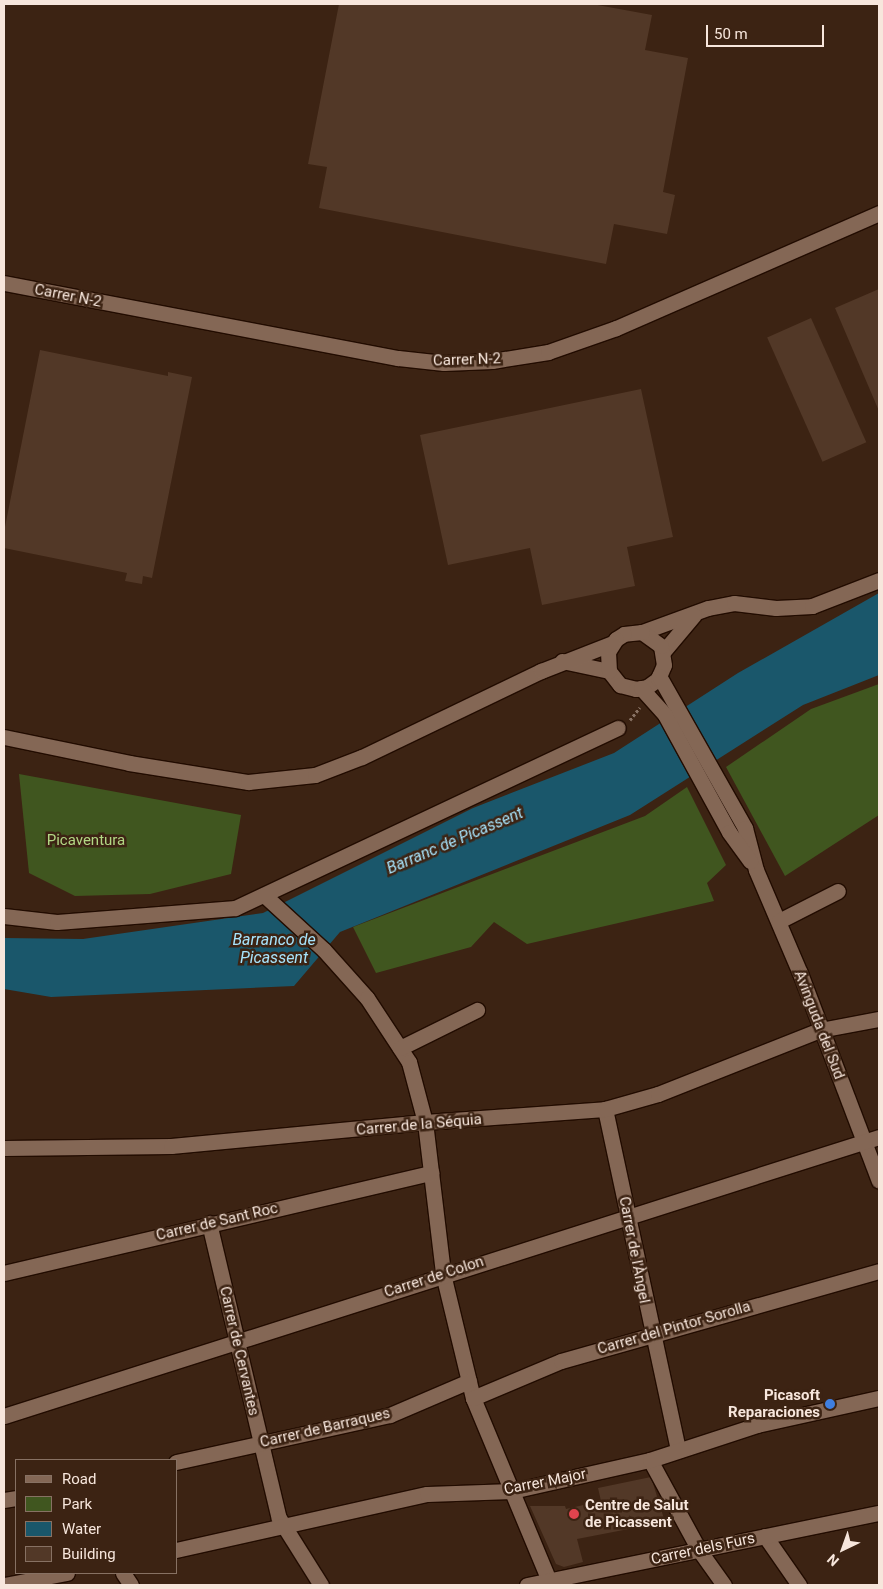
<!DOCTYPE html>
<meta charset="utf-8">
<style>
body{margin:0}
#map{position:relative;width:883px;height:1589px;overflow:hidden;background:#3c2313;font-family:Roboto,sans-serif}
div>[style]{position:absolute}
.green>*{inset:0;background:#40561f}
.water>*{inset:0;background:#1a576b}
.building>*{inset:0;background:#523827;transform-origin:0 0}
.path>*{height:3px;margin-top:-1.5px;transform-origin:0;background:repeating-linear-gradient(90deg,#877163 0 2.5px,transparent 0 5px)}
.roads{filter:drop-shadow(1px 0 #220c00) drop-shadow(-1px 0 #220c00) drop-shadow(0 1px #220c00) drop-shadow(0 -1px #220c00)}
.minor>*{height:15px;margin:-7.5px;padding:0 7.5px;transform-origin:7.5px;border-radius:7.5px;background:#846755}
.dots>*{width:14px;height:14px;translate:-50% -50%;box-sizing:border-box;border:2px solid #3c2313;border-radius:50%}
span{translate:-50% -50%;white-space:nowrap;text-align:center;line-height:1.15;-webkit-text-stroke:5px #3c2313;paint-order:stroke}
.street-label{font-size:15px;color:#f7e6dc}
.park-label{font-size:15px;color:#b2d784}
.poi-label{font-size:15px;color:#f7e6dc;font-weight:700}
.right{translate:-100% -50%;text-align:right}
.left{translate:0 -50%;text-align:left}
.water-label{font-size:16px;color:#a7e3fb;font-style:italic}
.frame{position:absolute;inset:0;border:5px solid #f7e6dc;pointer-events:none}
.legend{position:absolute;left:15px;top:1459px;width:162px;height:115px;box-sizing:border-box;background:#3c2313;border:1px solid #877163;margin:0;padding:6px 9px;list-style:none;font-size:15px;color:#f7e6dc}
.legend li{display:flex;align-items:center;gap:10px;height:25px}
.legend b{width:25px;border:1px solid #877163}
.north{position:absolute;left:818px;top:1524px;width:50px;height:50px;-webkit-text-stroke:4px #3c2313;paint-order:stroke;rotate:222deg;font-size:14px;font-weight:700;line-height:20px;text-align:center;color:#f7e6dc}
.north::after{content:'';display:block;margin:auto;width:18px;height:22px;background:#f7e6dc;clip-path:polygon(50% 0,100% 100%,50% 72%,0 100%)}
.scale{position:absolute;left:706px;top:25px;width:118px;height:22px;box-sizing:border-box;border:2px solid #f7e6dc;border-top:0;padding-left:6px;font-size:15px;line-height:18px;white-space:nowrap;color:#f7e6dc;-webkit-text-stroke:4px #3c2313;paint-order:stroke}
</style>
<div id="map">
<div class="green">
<i style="clip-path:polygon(879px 684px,879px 815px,785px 876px,726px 767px,811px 709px)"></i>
<i style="clip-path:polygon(19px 774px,241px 815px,231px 874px,150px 894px,75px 896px,29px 873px)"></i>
<i style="clip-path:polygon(687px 787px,726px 865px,707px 883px,714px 901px,527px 944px,494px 922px,471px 947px,376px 973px,353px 927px,645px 816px)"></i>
</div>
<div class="water">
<i style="clip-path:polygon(879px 593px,879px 675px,803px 705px,630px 815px,340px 932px,294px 986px,51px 997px,4px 989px,4px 938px,83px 939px,263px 913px,473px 808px,614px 753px,738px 673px)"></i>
</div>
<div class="building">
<i style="clip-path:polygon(339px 4px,592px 4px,652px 15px,645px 50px,688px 58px,663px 192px,675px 195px,667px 234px,614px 224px,606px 264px,319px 208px,327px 167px,308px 164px)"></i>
<i style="clip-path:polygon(879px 289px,879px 411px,835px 308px)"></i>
<i style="left:811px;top:318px;width:136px;height:48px;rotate:66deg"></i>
<i style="clip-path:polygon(40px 350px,168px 376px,168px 372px,192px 377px,152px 578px,143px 576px,142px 584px,125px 581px,127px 573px,4px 548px,4px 532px)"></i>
<i style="clip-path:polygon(641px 389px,673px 537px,627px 547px,635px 586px,542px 605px,530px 548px,448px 565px,420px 435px)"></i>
<i style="clip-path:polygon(651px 1477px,665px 1522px,577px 1539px,583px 1562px,564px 1567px,556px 1564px,530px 1506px,565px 1506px,566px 1509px,601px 1501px,598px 1488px)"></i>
</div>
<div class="path">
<i style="left:630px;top:720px;width:16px;rotate:-52deg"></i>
</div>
<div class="roads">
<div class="minor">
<i style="left:4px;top:283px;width:401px;rotate:10.8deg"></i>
<i style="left:398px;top:358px;width:46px;rotate:6.2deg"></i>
<i style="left:444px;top:363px;width:48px;rotate:-2.4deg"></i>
<i style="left:492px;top:361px;width:57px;rotate:-9.1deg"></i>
<i style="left:548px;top:352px;width:72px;rotate:-19.4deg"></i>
<i style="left:616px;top:328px;width:287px;rotate:-23.6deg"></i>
<i style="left:642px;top:632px;width:70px;rotate:-20deg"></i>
<i style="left:708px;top:608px;width:26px;rotate:-11deg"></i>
<i style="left:734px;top:603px;width:42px;rotate:6.8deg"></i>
<i style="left:776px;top:608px;width:36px;rotate:-3deg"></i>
<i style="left:812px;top:606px;width:72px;rotate:-21.2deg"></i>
<i style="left:663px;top:652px;width:48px;rotate:-50deg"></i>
<i style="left:562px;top:661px;width:48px;rotate:12deg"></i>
<i style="left:609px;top:671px;width:18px;rotate:52deg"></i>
<i style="left:620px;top:685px;width:16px;rotate:14deg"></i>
<i style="left:636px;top:689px;width:11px;rotate:-10deg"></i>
<i style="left:647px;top:687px;width:14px;rotate:-36deg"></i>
<i style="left:658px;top:679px;width:15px;rotate:-67deg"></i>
<i style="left:664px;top:665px;width:19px;rotate:-99deg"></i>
<i style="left:661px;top:646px;width:24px;rotate:-144deg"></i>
<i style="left:642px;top:632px;width:18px;rotate:174deg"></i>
<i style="left:624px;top:634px;width:9px;rotate:148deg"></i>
<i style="left:616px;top:639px;width:15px;rotate:122deg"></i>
<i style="left:608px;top:652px;width:19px;rotate:87deg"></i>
<i style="left:659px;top:676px;width:175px;rotate:60.5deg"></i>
<i style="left:745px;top:828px;width:43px;rotate:75.3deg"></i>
<i style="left:756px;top:870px;width:112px;rotate:66.9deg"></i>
<i style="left:800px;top:973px;width:222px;rotate:69.2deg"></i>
<i style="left:641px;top:688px;width:36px;rotate:48deg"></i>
<i style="left:665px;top:715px;width:133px;rotate:61.3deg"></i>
<i style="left:729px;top:832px;width:36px;rotate:54deg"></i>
<i style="left:4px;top:737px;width:128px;rotate:11.7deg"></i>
<i style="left:129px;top:763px;width:121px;rotate:9.1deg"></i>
<i style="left:248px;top:782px;width:67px;rotate:-6deg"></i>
<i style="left:315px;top:775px;width:50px;rotate:-21deg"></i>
<i style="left:362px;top:757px;width:199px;rotate:-25.7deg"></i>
<i style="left:541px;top:671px;width:77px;rotate:-21.3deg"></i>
<i style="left:264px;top:895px;width:81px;rotate:42.5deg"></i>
<i style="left:324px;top:950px;width:64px;rotate:48.1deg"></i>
<i style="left:367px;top:998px;width:77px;rotate:56.7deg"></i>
<i style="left:409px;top:1062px;width:62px;rotate:75.1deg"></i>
<i style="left:425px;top:1122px;width:153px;rotate:83.2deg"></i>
<i style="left:443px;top:1274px;width:128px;rotate:76.4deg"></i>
<i style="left:473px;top:1398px;width:203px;rotate:67.4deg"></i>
<i style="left:4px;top:916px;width:53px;rotate:6.5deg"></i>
<i style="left:57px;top:922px;width:179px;rotate:-4.5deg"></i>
<i style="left:235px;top:908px;width:423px;rotate:-25.2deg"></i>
<i style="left:779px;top:921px;width:66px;rotate:-27deg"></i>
<i style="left:400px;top:1048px;width:86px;rotate:-26.3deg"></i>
<i style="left:605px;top:1109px;width:349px;rotate:77.9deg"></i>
<i style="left:4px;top:1148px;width:167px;rotate:-0.7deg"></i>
<i style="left:171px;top:1146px;width:255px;rotate:-5.4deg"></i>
<i style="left:425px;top:1122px;width:180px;rotate:-4.1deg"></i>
<i style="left:605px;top:1109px;width:55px;rotate:-15.8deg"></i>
<i style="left:658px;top:1094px;width:174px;rotate:-21.6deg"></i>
<i style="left:820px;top:1030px;width:60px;rotate:-10.6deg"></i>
<i style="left:209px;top:1223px;width:303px;rotate:76.7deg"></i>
<i style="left:279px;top:1518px;width:79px;rotate:57.9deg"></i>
<i style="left:4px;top:1273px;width:439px;rotate:-13.2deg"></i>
<i style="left:473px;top:1398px;width:95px;rotate:-22.8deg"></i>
<i style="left:561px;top:1361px;width:330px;rotate:-15.8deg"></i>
<i style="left:4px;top:1416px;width:918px;rotate:-17.69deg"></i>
<i style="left:650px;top:1460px;width:102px;rotate:61.4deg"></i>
<i style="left:699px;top:1550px;width:43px;rotate:54.5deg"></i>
<i style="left:176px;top:1462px;width:219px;rotate:-12.4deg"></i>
<i style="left:390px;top:1415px;width:86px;rotate:-23.3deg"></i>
<i style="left:4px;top:1500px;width:12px;rotate:-9deg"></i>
<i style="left:765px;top:1536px;width:60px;rotate:55.2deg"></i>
<i style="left:176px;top:1550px;width:257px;rotate:-12.6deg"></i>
<i style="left:427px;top:1494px;width:85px;rotate:-2deg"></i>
<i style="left:512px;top:1491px;width:141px;rotate:-12.7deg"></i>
<i style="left:650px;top:1460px;width:113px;rotate:-18.1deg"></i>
<i style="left:757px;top:1425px;width:125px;rotate:-12.5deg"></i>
<i style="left:123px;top:1573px;width:14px;rotate:56deg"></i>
<i style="left:4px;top:1585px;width:64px;rotate:-10.8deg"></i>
<i style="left:527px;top:1585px;width:359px;rotate:-11.6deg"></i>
</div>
</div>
<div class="dots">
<i style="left:830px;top:1404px;background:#3f7fe0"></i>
<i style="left:574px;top:1514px;background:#e0444e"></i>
</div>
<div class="street-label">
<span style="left:68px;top:296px;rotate:11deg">Carrer N-2</span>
<span style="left:467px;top:360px;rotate:-2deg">Carrer N-2</span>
<span style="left:819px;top:1025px;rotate:69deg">Avinguda del Sud</span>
<span style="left:419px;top:1125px;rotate:-5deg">Carrer de la Séquia</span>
<span style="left:217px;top:1222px;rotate:-13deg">Carrer de Sant Roc</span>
<span style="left:634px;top:1250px;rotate:79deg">Carrer de l'Àngel</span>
<span style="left:434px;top:1277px;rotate:-18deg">Carrer de Colon</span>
<span style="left:674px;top:1328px;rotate:-16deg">Carrer del Pintor Sorolla</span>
<span style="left:239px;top:1351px;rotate:77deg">Carrer de Cervantes</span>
<span style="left:325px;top:1428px;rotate:-13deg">Carrer de Barraques</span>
<span style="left:545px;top:1482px;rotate:-11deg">Carrer Major</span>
<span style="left:703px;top:1549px;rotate:-12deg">Carrer dels Furs</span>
</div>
<div class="park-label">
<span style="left:86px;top:841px">Picaventura</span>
</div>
<div class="poi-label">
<span class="right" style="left:820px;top:1404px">Picasoft<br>Reparaciones</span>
<span class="left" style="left:585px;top:1514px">Centre de Salut<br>de Picassent</span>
</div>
<div class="water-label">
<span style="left:455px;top:841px;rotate:-23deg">Barranc de Picassent</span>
<span style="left:274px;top:949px">Barranco de<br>Picassent</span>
</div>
<div class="frame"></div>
<ul class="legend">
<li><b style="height:6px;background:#846755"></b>Road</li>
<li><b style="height:14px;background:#40561f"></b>Park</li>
<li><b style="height:14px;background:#1a576b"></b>Water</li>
<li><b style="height:14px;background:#523827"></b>Building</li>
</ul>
<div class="north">N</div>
<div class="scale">50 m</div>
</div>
